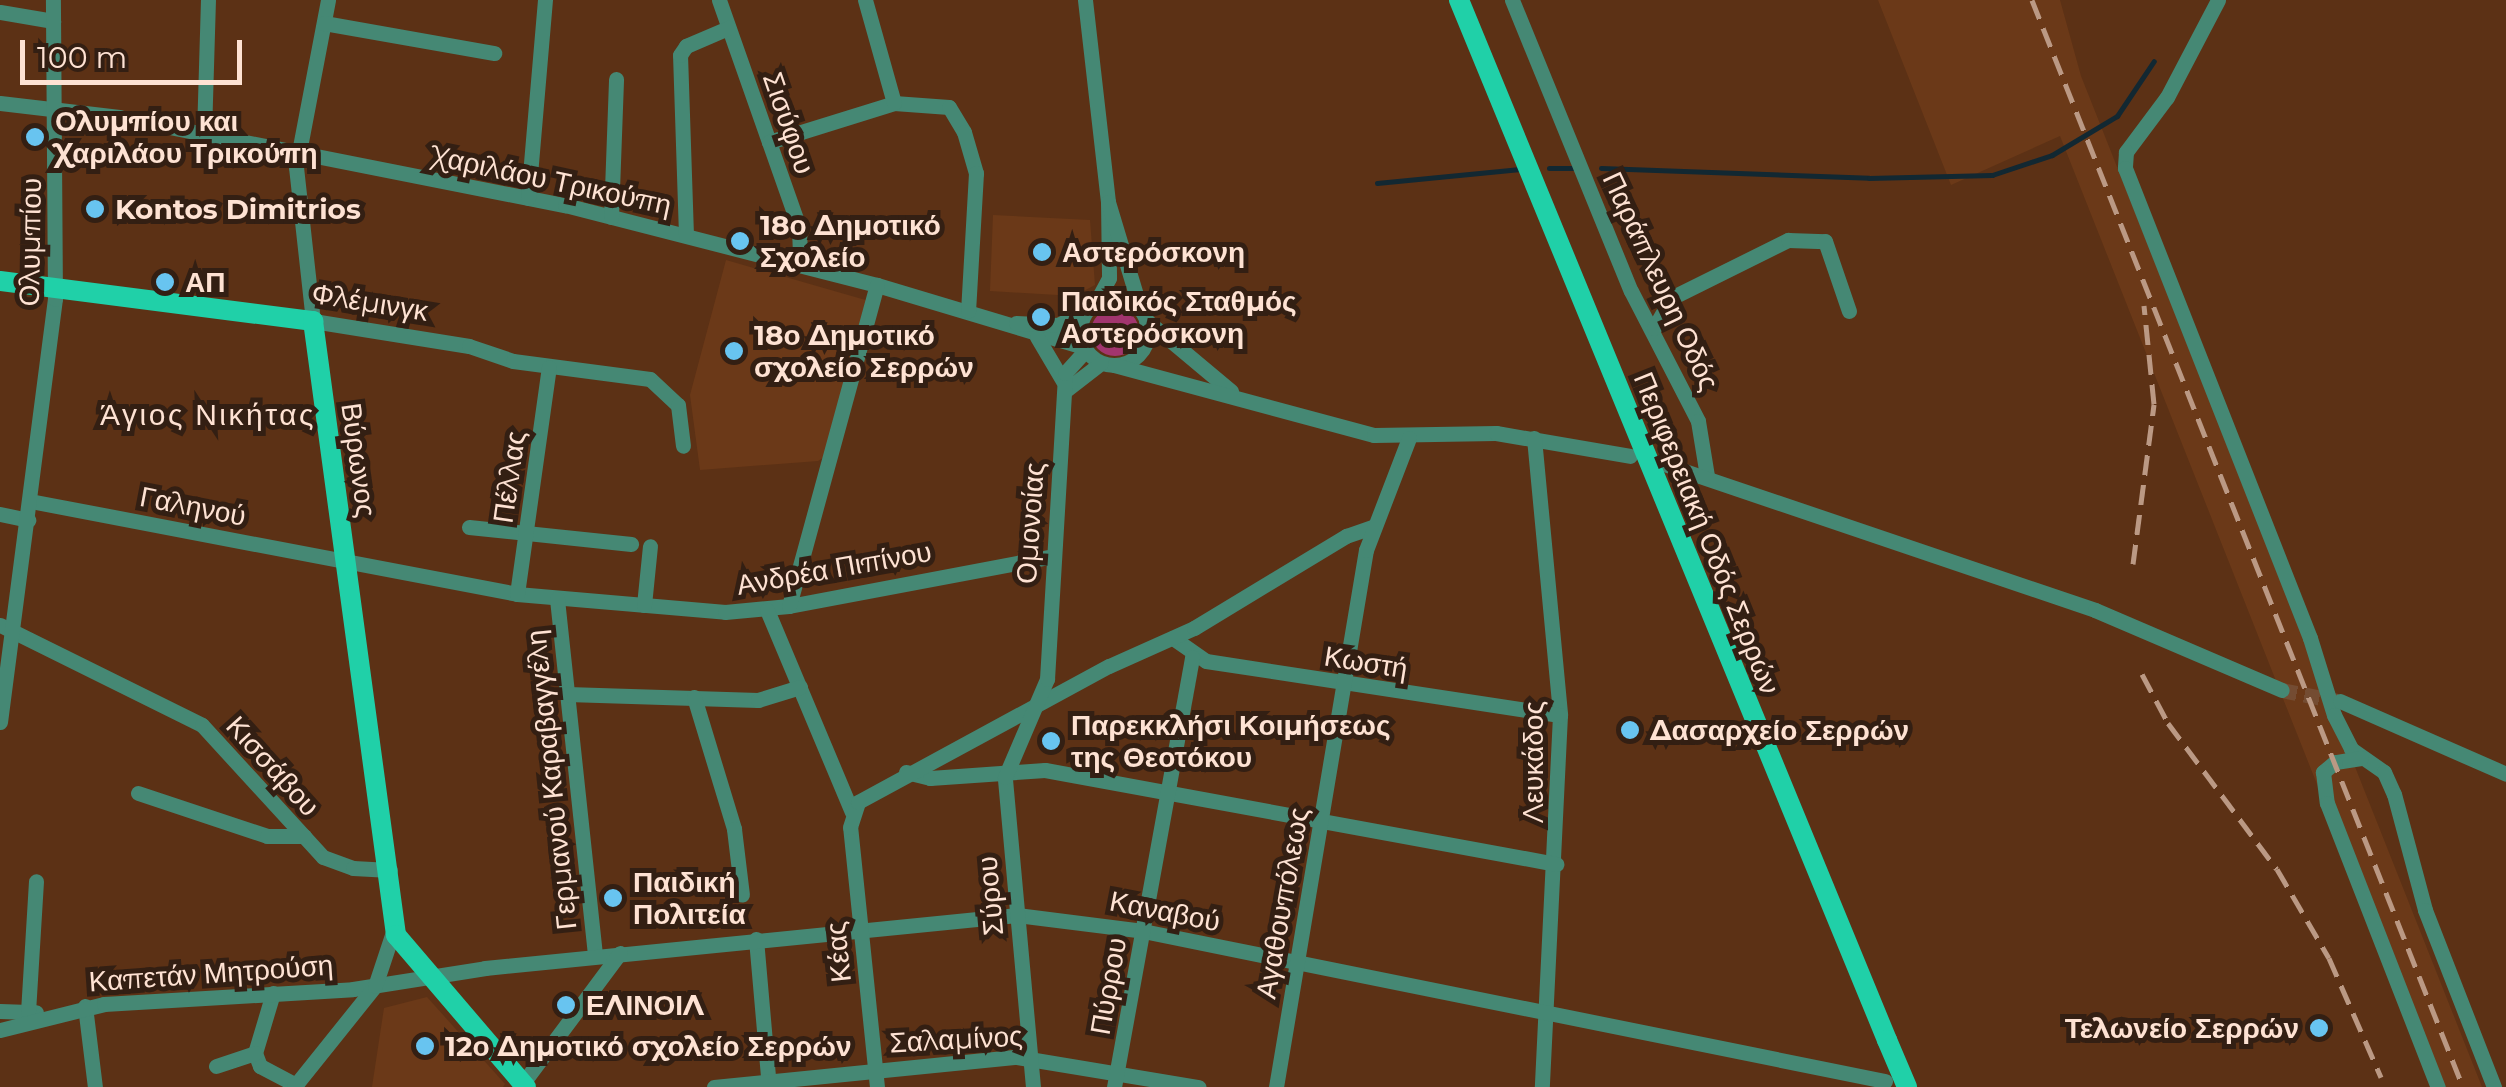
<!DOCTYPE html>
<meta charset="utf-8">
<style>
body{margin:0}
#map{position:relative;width:2506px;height:1087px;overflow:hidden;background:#5c3115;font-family:Montserrat,sans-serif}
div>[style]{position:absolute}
.built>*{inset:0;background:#6b3918}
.green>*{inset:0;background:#a2356e}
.round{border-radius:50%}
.stream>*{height:5px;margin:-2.5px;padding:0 2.5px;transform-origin:2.5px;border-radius:2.5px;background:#122832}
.minor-tunnel>*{height:15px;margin-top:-7.5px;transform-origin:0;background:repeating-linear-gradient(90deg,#744c32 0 15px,transparent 0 23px)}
.minor>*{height:15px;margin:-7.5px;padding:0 7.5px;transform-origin:7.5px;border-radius:7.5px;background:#458874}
.minor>.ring{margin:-7.5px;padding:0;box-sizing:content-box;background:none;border:15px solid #458874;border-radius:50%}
.major>*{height:20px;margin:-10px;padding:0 10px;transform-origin:10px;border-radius:10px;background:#20d0a8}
.rail>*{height:5px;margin-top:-2.5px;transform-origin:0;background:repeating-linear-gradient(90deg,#bb9984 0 20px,transparent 0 30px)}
.major-bridge>*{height:20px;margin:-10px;padding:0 10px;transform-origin:10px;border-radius:10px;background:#20d0a8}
.dots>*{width:28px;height:28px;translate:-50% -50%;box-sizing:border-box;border:5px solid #331f13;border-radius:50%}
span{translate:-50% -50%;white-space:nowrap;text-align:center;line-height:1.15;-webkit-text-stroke:10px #331f13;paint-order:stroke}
.poi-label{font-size:28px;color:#fee2d3;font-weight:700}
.left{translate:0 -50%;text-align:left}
.right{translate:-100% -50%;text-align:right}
.street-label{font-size:28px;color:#fee2d3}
.neighbourhood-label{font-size:30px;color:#fee2d3;letter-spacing:2.5px}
.scale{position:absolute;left:20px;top:40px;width:222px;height:45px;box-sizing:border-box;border:5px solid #fee2d3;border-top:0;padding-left:12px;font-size:30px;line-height:35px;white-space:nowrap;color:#fee2d3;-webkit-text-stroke:8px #331f13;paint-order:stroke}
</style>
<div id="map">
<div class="built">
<i style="clip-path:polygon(1878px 0,2060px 0,2081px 76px,2482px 1087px,2437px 1087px,2060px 136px,1951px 185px)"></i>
<i style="clip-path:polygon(993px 215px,1090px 220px,1095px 285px,1074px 296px,990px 291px)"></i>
<i style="clip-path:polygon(726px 260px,869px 301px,826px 456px,818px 461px,700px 470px,690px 395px)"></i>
<i style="clip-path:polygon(427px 997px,505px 1084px,503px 1087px,372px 1087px,384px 1008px)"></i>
</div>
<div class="green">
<i class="round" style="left:1091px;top:308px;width:48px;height:48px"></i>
</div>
<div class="stream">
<i style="left:1549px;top:168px;width:24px"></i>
<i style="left:1601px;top:168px;width:268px;rotate:2.1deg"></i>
<i style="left:1869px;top:178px;width:123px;rotate:-1.4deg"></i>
<i style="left:1992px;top:175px;width:63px;rotate:-18.4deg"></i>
<i style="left:2052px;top:155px;width:76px;rotate:-31deg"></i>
<i style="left:2117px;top:116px;width:66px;rotate:-56.1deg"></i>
<i style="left:1377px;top:183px;width:144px;rotate:-5.6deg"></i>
</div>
<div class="minor-tunnel">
<i style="left:2282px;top:690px;width:56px;rotate:11.3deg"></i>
</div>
<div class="minor">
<i style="left:328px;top:0;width:170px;rotate:100.8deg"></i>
<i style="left:296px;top:167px;width:155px;rotate:83.7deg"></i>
<i style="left:313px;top:321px;width:158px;rotate:9.1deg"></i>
<i style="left:469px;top:346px;width:46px;rotate:18.8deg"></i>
<i style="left:513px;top:361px;width:138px;rotate:7.5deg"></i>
<i style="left:650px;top:379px;width:38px;rotate:43deg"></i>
<i style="left:678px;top:405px;width:41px;rotate:83deg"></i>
<i style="left:719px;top:0;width:241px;rotate:70.6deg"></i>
<i style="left:799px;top:227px;width:38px;rotate:88deg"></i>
<i style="left:1085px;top:0;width:203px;rotate:83.5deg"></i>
<i style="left:1108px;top:202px;width:76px;rotate:89.2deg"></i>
<i style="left:1109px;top:278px;width:27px;rotate:118deg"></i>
<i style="left:1512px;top:0;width:314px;rotate:67.8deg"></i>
<i style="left:1631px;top:291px;width:146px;rotate:62.7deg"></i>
<i style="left:1698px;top:421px;width:56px;rotate:80.7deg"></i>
<i style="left:2218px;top:0;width:110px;rotate:117.7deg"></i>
<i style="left:2167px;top:97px;width:69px;rotate:126.7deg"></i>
<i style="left:2126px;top:152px;width:16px;rotate:94deg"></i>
<i style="left:2125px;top:168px;width:505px;rotate:68.51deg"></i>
<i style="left:2310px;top:638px;width:81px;rotate:72.7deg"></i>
<i style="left:2334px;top:715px;width:38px;rotate:63deg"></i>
<i style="left:2351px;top:749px;width:40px;rotate:34.9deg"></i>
<i style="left:2384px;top:772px;width:24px;rotate:66deg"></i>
<i style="left:2394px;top:794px;width:120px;rotate:75deg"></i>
<i style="left:2425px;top:910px;width:190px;rotate:68.7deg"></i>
<i style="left:0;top:12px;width:54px;rotate:9.6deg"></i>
<i style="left:324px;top:23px;width:173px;rotate:10deg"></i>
<i style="left:0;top:103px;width:120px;rotate:6.7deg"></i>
<i style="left:119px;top:117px;width:455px;rotate:11.2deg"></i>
<i style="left:565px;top:205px;width:322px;rotate:14.4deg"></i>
<i style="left:877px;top:285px;width:216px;rotate:16.7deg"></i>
<i style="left:894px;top:103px;width:55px;rotate:4.2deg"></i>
<i style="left:949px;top:107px;width:29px;rotate:59deg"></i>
<i style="left:964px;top:132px;width:43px;rotate:73.7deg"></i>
<i style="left:976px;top:173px;width:138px;rotate:93.3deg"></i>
<i style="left:204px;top:134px;width:134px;rotate:-88.3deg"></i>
<i style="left:769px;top:142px;width:131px;rotate:-17.3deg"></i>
<i style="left:894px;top:103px;width:107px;rotate:-105.7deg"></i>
<i style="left:528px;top:198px;width:199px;rotate:-85.1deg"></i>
<i style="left:1108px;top:202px;width:111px;rotate:73.2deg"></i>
<i style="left:611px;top:217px;width:138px;rotate:-87.9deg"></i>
<i style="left:686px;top:235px;width:180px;rotate:-91.9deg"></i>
<i style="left:680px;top:55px;width:11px;rotate:-56deg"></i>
<i style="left:686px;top:46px;width:46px;rotate:-23.2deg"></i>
<i class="ring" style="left:1080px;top:297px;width:53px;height:53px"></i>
<i style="left:1146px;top:320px;width:111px;rotate:39.9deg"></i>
<i style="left:1016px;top:323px;width:42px;rotate:2.7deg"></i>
<i style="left:1058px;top:325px;width:29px;rotate:-27deg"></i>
<i style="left:1654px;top:328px;width:34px;rotate:-60deg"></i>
<i style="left:1671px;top:298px;width:131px;rotate:-26.4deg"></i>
<i style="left:1788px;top:240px;width:37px;rotate:2deg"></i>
<i style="left:1825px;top:241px;width:74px;rotate:71.1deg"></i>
<i style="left:1037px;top:337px;width:51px;rotate:59.4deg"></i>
<i style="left:1114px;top:365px;width:269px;rotate:15.1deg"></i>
<i style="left:1374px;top:435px;width:122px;rotate:-0.9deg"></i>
<i style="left:1496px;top:433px;width:136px;rotate:9.7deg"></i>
<i style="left:1066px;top:390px;width:44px;rotate:-37.6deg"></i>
<i style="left:1534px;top:438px;width:278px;rotate:84.6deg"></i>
<i style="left:1560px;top:715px;width:372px;rotate:92.8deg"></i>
<i style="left:1664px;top:464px;width:455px;rotate:18.7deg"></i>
<i style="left:2095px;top:610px;width:203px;rotate:23.2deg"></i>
<i style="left:30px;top:501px;width:496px;rotate:10.8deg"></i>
<i style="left:517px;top:594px;width:209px;rotate:4.9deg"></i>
<i style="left:725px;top:612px;width:64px;rotate:-5.4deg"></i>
<i style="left:789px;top:606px;width:269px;rotate:-10.7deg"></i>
<i style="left:0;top:514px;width:29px;rotate:12deg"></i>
<i style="left:469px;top:527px;width:163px;rotate:6deg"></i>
<i style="left:517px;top:594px;width:229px;rotate:-82deg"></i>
<i style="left:557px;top:599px;width:359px;rotate:83.9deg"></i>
<i style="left:644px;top:605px;width:59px;rotate:-84.2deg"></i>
<i style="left:789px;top:606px;width:333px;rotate:-74.7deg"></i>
<i style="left:767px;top:610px;width:219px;rotate:67.2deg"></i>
<i style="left:0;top:625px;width:225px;rotate:26.3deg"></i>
<i style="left:202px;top:725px;width:179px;rotate:47.5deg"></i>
<i style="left:323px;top:857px;width:32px;rotate:20deg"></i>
<i style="left:353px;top:868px;width:37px;rotate:3deg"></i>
<i style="left:1173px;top:638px;width:40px;rotate:34.9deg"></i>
<i style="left:1206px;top:661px;width:358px;rotate:8.7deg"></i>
<i style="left:567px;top:694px;width:191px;rotate:1.8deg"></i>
<i style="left:758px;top:700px;width:44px;rotate:-17.2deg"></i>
<i style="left:694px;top:697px;width:138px;rotate:73.1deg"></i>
<i style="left:734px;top:829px;width:66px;rotate:83.1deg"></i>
<i style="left:2340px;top:701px;width:181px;rotate:23.7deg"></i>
<i style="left:0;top:722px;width:427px;rotate:-82.6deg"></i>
<i style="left:55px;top:299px;width:299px;rotate:-90.4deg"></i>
<i style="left:2361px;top:758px;width:26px;rotate:171deg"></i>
<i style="left:2335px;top:762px;width:16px;rotate:140deg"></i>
<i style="left:2323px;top:772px;width:31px;rotate:83deg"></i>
<i style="left:2327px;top:803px;width:305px;rotate:68.7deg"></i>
<i style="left:906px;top:772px;width:25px;rotate:14deg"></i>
<i style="left:930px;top:778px;width:115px;rotate:-4deg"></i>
<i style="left:1045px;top:770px;width:520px;rotate:10.42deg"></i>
<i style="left:138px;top:793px;width:136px;rotate:18.4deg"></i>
<i style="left:267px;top:836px;width:37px"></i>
<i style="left:756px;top:939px;width:149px;rotate:85deg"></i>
<i style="left:273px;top:993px;width:63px;rotate:106.7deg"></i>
<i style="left:255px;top:1053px;width:14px;rotate:69deg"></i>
<i style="left:260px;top:1066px;width:41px;rotate:27.8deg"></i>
<i style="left:85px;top:1006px;width:82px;rotate:83deg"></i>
<i style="left:0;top:1011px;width:36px;rotate:2deg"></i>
<i style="left:28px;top:1012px;width:131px;rotate:-86.5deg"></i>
<i style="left:0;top:1030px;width:107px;rotate:-14deg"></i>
<i style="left:104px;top:1004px;width:249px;rotate:-3.4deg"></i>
<i style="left:353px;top:989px;width:134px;rotate:-9deg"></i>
<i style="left:485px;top:968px;width:535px;rotate:-5.69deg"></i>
<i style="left:1017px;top:915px;width:127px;rotate:7.2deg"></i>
<i style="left:1143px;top:931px;width:757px;rotate:11.43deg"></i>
<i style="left:216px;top:1066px;width:41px;rotate:-18.4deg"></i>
<i style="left:294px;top:1087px;width:129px;rotate:-51.3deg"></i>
<i style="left:375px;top:986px;width:60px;rotate:-71.6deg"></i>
<i style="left:520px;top:1087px;width:167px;rotate:-53.3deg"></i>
<i style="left:714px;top:1087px;width:304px;rotate:-5.7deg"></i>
<i style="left:1017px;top:1057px;width:184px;rotate:9.4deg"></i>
<i style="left:877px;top:1087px;width:261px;rotate:-95.9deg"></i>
<i style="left:850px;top:827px;width:26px;rotate:-72deg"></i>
<i style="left:858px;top:802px;width:285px;rotate:-28.5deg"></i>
<i style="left:1109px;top:666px;width:93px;rotate:-24.1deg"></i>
<i style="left:1194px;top:628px;width:178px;rotate:-31.2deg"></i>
<i style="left:1346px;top:536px;width:28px;rotate:-19deg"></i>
<i style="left:1033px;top:1087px;width:311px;rotate:-95.2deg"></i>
<i style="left:1005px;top:777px;width:107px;rotate:-66.8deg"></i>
<i style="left:1047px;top:679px;width:307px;rotate:-86.6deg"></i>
<i style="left:1065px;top:373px;width:31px;rotate:-48deg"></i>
<i style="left:1114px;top:1087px;width:437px;rotate:-79.7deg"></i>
<i style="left:1276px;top:1087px;width:544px;rotate:-80.49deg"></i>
<i style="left:1366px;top:550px;width:120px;rotate:-69deg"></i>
</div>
<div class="major">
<i style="left:1459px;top:0;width:1125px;rotate:67.63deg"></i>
<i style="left:0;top:281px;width:316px;rotate:7.3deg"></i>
<i style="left:313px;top:321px;width:620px;rotate:82.3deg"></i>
<i style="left:396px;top:935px;width:200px;rotate:49.5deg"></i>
</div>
<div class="rail">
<i style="left:2032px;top:0;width:1169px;rotate:68.37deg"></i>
<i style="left:2133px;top:564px;width:161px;rotate:-82.5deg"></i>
<i style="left:2154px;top:404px;width:99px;rotate:-95.8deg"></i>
<i style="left:2142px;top:674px;width:55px;rotate:62deg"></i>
<i style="left:2168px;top:723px;width:182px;rotate:53.3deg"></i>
<i style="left:2277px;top:869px;width:103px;rotate:59.7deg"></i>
<i style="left:2329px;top:958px;width:130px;rotate:66.4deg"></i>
</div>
<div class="major-bridge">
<i style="left:1887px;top:1040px;width:51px;rotate:66.9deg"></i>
</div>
<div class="dots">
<i style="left:35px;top:137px;background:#68c4f0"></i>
<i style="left:95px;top:209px;background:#68c4f0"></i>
<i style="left:740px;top:241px;background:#68c4f0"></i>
<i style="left:1042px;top:252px;background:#68c4f0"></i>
<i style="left:165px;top:282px;background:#68c4f0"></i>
<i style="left:1041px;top:317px;background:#68c4f0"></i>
<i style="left:734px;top:351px;background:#68c4f0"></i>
<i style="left:1630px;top:730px;background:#68c4f0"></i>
<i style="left:1051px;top:741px;background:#68c4f0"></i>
<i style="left:613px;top:898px;background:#68c4f0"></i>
<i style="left:566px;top:1005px;background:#68c4f0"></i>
<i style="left:2319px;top:1028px;background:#68c4f0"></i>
<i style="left:425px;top:1046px;background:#68c4f0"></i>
</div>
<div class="poi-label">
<span class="left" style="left:55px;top:137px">Ολυμπίου και<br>Χαριλάου Τρικούπη</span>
<span class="left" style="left:115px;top:209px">Kontos Dimitrios</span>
<span class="left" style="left:760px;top:241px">18ο Δημοτικό<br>Σχολείο</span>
<span class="left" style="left:1062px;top:252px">Αστερόσκονη</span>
<span class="left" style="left:185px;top:282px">ΑΠ</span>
<span class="left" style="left:1061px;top:317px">Παιδικός Σταθμός<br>Αστερόσκονη</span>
<span class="left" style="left:754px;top:351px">18ο Δημοτικό<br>σχολείο Σερρών</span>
<span class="left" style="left:1071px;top:741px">Παρεκκλήσι Κοιμήσεως<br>της Θεοτόκου</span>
<span class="left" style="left:1650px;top:730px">Δασαρχείο Σερρών</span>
<span class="left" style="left:633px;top:898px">Παιδική<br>Πολιτεία</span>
<span class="left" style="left:586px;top:1005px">ΕΛΙΝΟΙΛ</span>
<span class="right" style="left:2299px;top:1028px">Τελωνείο Σερρών</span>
<span class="left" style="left:445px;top:1046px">12ο Δημοτικό σχολείο Σερρών</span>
</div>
<div class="street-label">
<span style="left:789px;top:123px;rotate:71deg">Σισύφου</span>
<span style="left:552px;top:180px;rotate:12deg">Χαριλάου Τρικούπη</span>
<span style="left:30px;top:242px;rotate:-89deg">Ολυμπίου</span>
<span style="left:1661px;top:281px;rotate:65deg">Παράπλευρη Οδός</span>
<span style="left:370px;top:302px;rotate:9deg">Φλέμινγκ</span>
<span style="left:359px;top:460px;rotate:82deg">Βύρωνος</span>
<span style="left:509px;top:477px;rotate:-82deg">Πέλλας</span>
<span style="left:193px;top:506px;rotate:11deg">Γαληνού</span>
<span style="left:1030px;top:523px;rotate:-86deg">Ομονοίας</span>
<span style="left:1707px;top:533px;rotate:68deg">Περιφερειακή Οδός Σερρών</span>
<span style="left:834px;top:568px;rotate:-10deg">Ανδρέα Πιπίνου</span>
<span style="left:1366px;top:662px;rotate:9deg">Κωστή</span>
<span style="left:1533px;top:762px;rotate:-90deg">Λευκάδος</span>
<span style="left:273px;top:766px;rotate:48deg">Κισσάβου</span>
<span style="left:551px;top:780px;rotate:-96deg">Γερμανού Καραβαγγέλη</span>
<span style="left:990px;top:896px;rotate:-95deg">Σύρου</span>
<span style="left:1282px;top:903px;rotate:-80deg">Αγαθουπόλεως</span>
<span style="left:1165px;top:911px;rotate:11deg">Καναβού</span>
<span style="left:838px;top:952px;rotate:-96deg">Κέας</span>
<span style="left:211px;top:973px;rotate:-4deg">Καπετάν Μητρούση</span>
<span style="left:1108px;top:986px;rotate:-80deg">Πύρρου</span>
<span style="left:956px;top:1039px;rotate:-3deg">Σαλαμίνος</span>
</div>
<div class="neighbourhood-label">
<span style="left:208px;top:415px">Άγιος Νικήτας</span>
</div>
<div class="scale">100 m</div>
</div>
